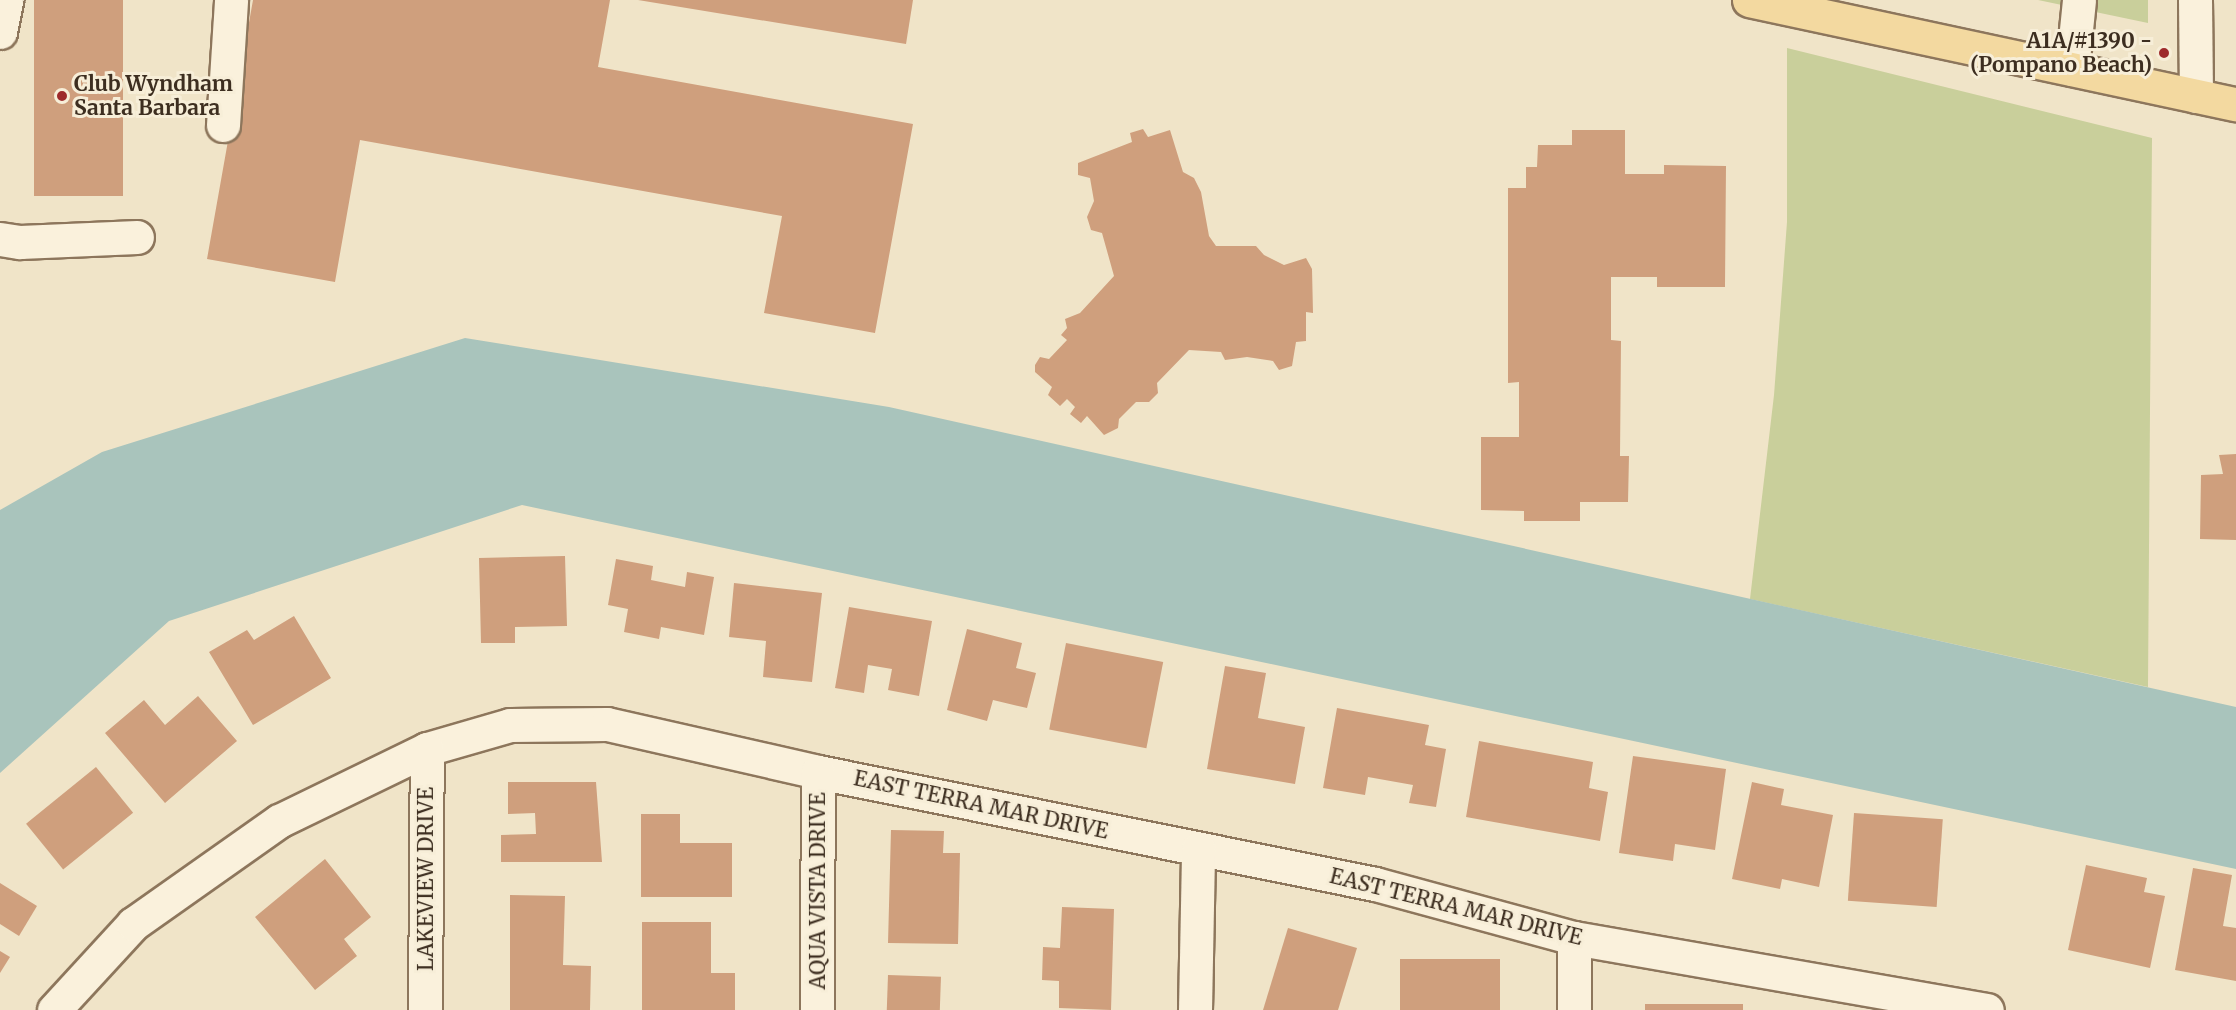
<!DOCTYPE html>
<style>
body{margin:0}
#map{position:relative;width:2236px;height:1010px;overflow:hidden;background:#f0e4c8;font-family:Merriweather,serif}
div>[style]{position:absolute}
.green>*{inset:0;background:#c9cf9b}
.water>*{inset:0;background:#a9c4bc}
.building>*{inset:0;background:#cf9f7d;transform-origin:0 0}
.roads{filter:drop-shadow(2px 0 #8d765c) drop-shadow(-2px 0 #8d765c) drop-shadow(0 2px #8d765c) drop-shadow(0 -2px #8d765c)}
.minor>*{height:33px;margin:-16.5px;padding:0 16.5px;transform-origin:16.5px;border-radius:16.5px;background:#faf1dc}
.major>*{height:33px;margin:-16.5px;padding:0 16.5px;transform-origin:16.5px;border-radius:16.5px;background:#f3d9a0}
.dots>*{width:16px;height:16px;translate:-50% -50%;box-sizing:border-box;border:3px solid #f7eed8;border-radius:50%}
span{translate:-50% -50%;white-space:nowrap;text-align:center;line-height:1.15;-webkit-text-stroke:6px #f7eed8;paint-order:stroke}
.poi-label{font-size:21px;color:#3d2e20;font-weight:700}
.right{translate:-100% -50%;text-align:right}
.left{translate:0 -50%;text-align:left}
.street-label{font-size:21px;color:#3d2e20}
</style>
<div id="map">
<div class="green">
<i style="clip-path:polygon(2038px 0,2148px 0,2148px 23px)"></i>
<i style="clip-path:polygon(1787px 48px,2152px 138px,2148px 687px,1750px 599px,1774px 395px,1787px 222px)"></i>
</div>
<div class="water">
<i style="clip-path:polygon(465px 338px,889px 407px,2236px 707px,2236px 869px,522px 505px,169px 621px,0 773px,0 510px,102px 452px)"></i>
</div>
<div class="building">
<i style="left:34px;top:0;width:89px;height:196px"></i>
<i style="clip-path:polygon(253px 0,610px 0,598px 67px,913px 124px,875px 333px,764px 313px,782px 216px,360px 140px,335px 282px,207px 259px)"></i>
<i style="clip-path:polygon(638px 0,913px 0,906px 44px)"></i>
<i style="clip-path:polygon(1143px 129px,1148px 137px,1170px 130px,1183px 172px,1194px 178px,1201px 192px,1209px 236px,1216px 246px,1256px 246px,1264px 255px,1284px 265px,1306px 258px,1312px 269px,1313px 313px,1306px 312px,1306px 341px,1296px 342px,1292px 366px,1279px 370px,1273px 361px,1247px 357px,1225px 360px,1221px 352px,1189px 350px,1157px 383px,1158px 393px,1149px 402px,1136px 402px,1119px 419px,1118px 428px,1104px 435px,1087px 416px,1081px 423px,1070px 414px,1075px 407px,1067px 399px,1060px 406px,1048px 395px,1052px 387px,1035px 372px,1035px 365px,1040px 357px,1049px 359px,1067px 340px,1061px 335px,1067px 328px,1065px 319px,1080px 313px,1114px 276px,1102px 233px,1091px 230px,1087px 217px,1094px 201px,1090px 178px,1078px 175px,1078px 163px,1132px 142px,1130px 133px)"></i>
<i style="clip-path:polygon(1572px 130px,1625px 130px,1625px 174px,1664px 174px,1664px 165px,1726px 166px,1725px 287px,1657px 287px,1657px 277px,1611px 277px,1611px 340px,1621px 341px,1620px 456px,1629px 456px,1628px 502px,1580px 502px,1580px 521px,1524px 521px,1524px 511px,1481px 510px,1481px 437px,1519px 437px,1519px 382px,1508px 383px,1508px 188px,1526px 188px,1526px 167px,1537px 167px,1538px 145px,1572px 145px)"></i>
<i style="clip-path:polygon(2236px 454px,2236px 540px,2200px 539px,2201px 475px,2223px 474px,2219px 455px)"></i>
<i style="clip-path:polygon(565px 556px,567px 626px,515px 627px,515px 643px,481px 643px,479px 558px)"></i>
<i style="clip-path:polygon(616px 559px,653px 566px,651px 580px,685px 587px,687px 572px,714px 577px,704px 635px,661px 627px,659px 639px,624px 632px,628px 609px,608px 605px)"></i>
<i style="clip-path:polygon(734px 583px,822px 593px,812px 682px,763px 677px,766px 641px,729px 637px)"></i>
<i style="clip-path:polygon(849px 607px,932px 621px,919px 696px,888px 690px,892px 669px,868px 665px,864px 693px,835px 688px)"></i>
<i style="clip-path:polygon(294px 616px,331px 678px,253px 725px,209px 652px,247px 630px,254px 640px)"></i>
<i style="clip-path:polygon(967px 629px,1022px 643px,1016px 668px,1036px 673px,1027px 708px,993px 700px,987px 721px,947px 710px)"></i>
<i style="left:1066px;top:643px;width:99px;height:88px;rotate:11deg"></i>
<i style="clip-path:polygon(1225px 666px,1266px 673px,1258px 718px,1305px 727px,1295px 784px,1207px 769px)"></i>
<i style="clip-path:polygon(198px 696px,237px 741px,165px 803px,105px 733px,144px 700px,165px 725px)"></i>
<i style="clip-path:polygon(1337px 708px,1429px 725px,1425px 745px,1446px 749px,1436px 807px,1409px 803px,1413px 785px,1368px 777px,1365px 795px,1323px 788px)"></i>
<i style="clip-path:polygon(1479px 741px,1593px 762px,1589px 788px,1608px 792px,1600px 841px,1466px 817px)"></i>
<i style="clip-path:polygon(1633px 756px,1726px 769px,1715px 850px,1675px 844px,1673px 861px,1619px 853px)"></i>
<i style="left:96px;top:767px;width:59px;height:90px;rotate:51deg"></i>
<i style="clip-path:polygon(508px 782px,596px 782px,602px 862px,501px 862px,501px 835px,536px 834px,535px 813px,508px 814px)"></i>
<i style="clip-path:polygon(1752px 782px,1784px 789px,1781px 805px,1833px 815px,1819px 887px,1782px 879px,1780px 889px,1732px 879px)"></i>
<i style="left:1854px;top:813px;width:89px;height:88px;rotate:4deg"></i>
<i style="clip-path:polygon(641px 814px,680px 814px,680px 843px,732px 843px,732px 897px,641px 897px)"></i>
<i style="clip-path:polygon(891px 830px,944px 831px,943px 853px,960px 853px,958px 944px,888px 943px)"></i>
<i style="clip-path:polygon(325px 859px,371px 917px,344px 939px,357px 956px,315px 990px,255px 917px)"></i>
<i style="clip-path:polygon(2086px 865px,2147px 878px,2144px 892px,2165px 896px,2150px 968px,2068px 950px)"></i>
<i style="clip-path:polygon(2193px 868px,2232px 875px,2223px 926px,2236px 928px,2236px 981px,2175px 970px)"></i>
<i style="clip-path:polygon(0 883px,37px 906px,19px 936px,0 924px)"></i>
<i style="clip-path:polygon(510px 895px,565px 896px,563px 965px,591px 966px,590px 1010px,510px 1010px)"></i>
<i style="clip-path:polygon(1062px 907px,1114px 909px,1111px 1010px,1059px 1008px,1059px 981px,1042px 980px,1043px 947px,1060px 948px)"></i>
<i style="clip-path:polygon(642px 922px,711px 922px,711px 973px,735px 973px,735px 1010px,642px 1010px)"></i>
<i style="clip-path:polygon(1288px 928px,1357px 948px,1338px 1010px,1263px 1010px)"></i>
<i style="clip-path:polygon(0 951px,10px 957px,0 973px)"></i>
<i style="left:1400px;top:959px;width:100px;height:51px"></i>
<i style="left:888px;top:975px;width:53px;height:35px;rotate:2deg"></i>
<i style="left:1645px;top:1004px;width:98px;height:6px"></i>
</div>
<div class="roads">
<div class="minor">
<i style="left:2195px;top:0;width:96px;rotate:89.4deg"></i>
<i style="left:0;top:32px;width:33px;rotate:-79deg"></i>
<i style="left:2072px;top:69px;width:69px;rotate:-84.2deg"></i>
<i style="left:223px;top:125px;width:125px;rotate:-86.3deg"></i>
<i style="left:0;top:239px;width:20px;rotate:9deg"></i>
<i style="left:20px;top:242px;width:117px;rotate:-2.4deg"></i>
<i style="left:54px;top:1010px;width:117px;rotate:-47.4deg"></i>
<i style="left:133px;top:924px;width:179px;rotate:-35.2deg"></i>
<i style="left:279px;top:821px;width:165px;rotate:-25.9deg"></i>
<i style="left:427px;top:749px;width:86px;rotate:-16.1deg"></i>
<i style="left:510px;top:725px;width:97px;rotate:-0.6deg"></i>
<i style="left:607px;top:724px;width:216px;rotate:12.8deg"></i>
<i style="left:818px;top:772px;width:568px;rotate:11.37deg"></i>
<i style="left:1375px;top:884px;width:206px;rotate:15.2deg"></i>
<i style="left:1574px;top:938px;width:419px;rotate:9.9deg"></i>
<i style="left:425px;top:1010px;width:261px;rotate:-89.6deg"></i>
<i style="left:817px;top:1010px;width:238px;rotate:-89.8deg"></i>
<i style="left:1195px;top:1010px;width:161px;rotate:-88.9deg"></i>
<i style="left:1574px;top:1010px;width:72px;rotate:-90deg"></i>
</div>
<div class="major">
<i style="left:1749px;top:0;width:498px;rotate:12.1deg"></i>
</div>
</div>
<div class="dots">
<i style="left:2164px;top:53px;background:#9e2a2b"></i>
<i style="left:62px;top:96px;background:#9e2a2b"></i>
</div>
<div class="poi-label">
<span class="right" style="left:2152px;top:53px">A1A/#1390 -<br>(Pompano Beach)</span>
<span class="left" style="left:74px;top:96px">Club Wyndham<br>Santa Barbara</span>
</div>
<div class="street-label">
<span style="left:981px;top:805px;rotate:12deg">EAST TERRA MAR DRIVE</span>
<span style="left:426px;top:879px;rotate:-90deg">LAKEVIEW DRIVE</span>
<span style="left:818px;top:891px;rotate:-90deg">AQUA VISTA DRIVE</span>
<span style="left:1456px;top:907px;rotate:14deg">EAST TERRA MAR DRIVE</span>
</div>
</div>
